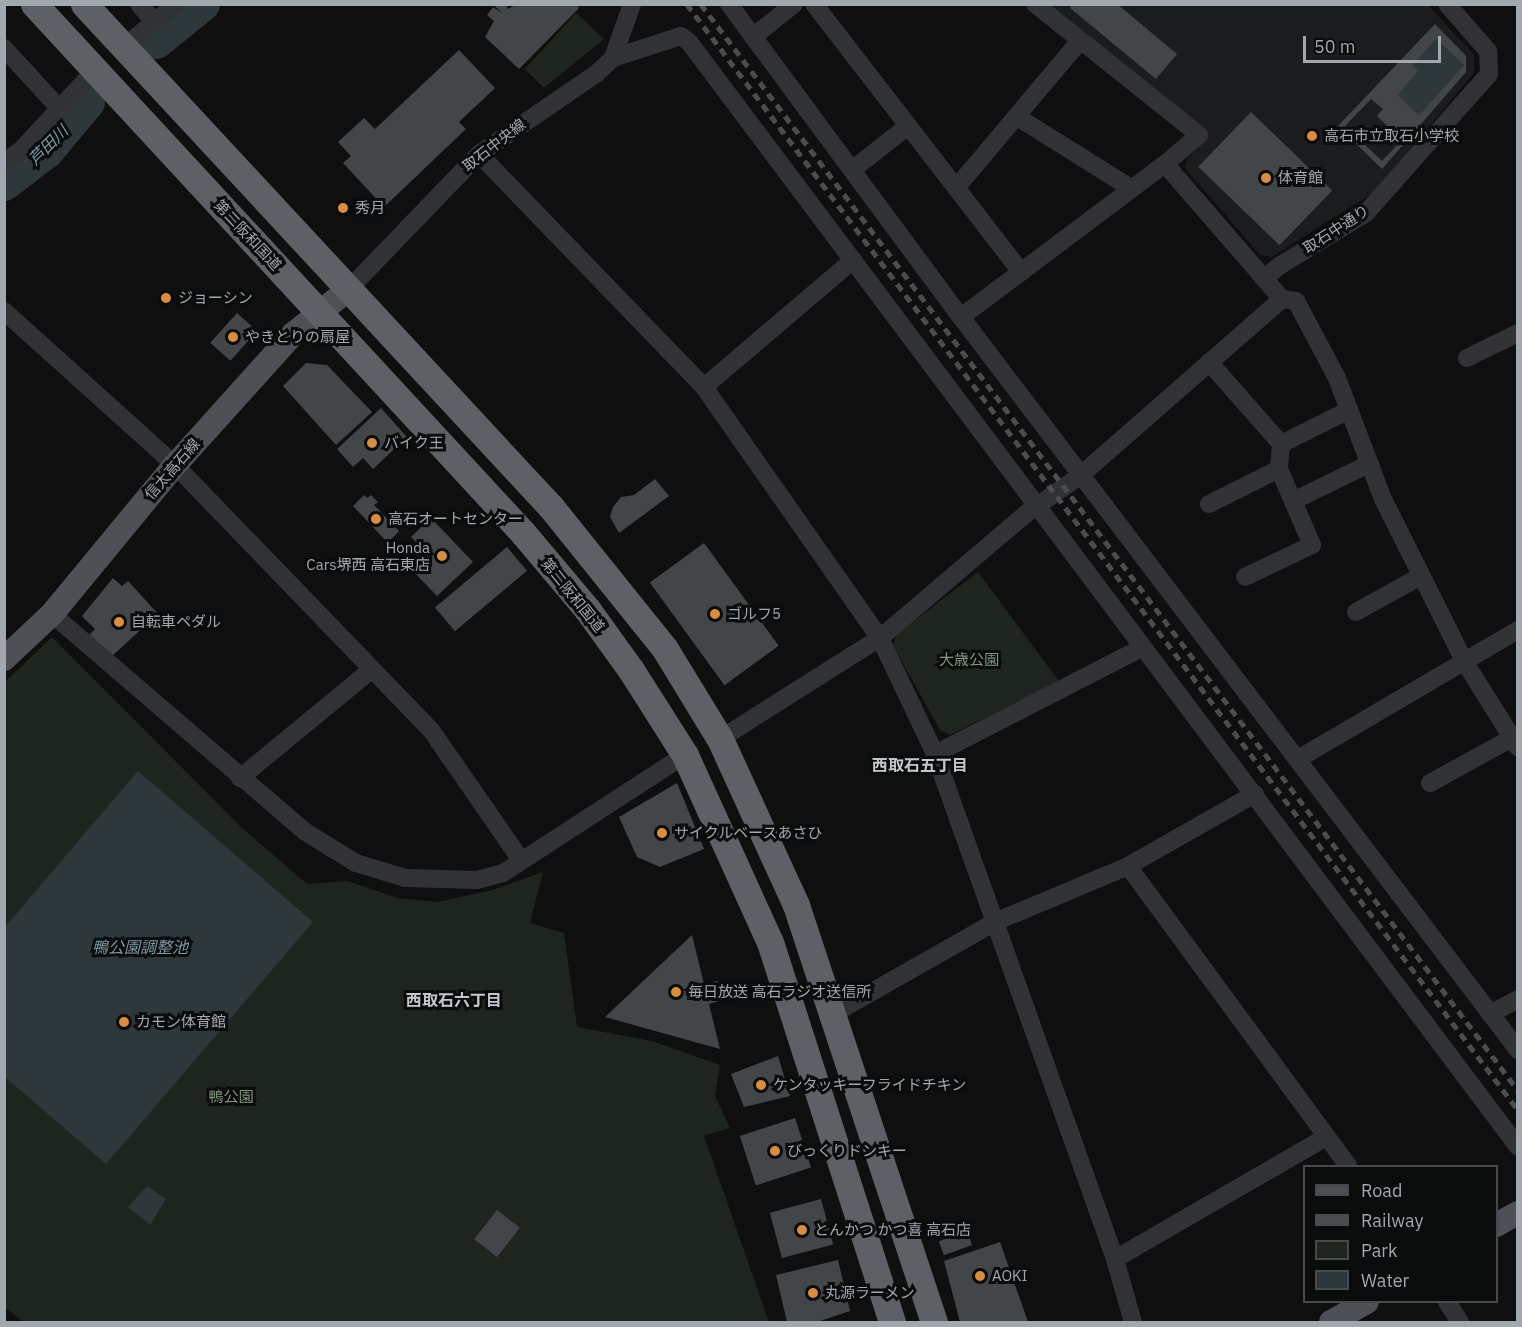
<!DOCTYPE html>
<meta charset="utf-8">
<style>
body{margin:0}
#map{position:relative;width:1522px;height:1327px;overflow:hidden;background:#0f0f10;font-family:"IBM Plex Sans","Noto Sans JP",sans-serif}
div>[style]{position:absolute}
.built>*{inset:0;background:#1b1c1d}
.green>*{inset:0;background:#1e241e}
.water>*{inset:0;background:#2e383b}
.river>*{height:33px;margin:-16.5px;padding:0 16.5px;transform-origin:16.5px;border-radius:16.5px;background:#2e383b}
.building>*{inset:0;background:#434648;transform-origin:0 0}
.minor>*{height:18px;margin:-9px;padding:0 9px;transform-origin:9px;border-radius:9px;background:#313235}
.major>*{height:24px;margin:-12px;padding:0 12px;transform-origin:12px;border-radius:12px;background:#4d5054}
.highway>*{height:27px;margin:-13.5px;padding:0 13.5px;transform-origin:13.5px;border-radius:13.5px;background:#5d6165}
.rail>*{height:4.5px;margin-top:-2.25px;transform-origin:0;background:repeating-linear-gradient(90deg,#4a4c50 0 8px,transparent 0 14px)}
.dots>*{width:16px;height:16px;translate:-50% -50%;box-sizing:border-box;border:3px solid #0a0b0b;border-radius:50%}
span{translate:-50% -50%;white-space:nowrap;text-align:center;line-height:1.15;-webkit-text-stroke:6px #0a0b0b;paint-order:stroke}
.poi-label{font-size:15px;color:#a2a8b0}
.left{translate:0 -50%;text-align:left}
.right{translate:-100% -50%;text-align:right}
.street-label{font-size:15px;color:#a2a8b0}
.park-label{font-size:15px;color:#7e997b}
.water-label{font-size:16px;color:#7c9aa7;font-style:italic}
.neighbourhood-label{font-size:16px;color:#c2c7cc;font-weight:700}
.frame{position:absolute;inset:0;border:6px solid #a2a8b0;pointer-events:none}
.legend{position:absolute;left:1303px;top:1165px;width:195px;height:138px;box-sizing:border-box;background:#0a0b0b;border:2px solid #474a4d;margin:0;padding:8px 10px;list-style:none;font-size:18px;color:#a2a8b0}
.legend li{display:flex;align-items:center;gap:12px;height:30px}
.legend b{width:30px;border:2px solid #474a4d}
.scale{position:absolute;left:1303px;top:36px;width:138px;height:27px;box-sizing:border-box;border:3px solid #a2a8b0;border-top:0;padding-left:8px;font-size:18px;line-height:21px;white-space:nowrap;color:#a2a8b0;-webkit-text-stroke:4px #0a0b0b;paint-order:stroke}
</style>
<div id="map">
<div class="built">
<i style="clip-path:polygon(1048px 5px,1428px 5px,1474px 55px,1474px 73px,1373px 193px,1271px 257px,1260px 255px,1185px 168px,1187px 159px,1203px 142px)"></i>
</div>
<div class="green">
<i style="clip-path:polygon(576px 13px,604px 39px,544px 88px,525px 69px)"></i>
<i style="clip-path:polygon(978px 572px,1059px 681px,950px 735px,940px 730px,893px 645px,897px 634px)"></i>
<i style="clip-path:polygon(52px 637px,241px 827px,307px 884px,348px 881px,397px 898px,438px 902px,492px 890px,543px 872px,530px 923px,564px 933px,577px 1027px,652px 1041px,720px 1065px,715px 1096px,730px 1128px,704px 1136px,769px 1322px,24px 1322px,5px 1308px,4px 683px)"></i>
</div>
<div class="water">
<i style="clip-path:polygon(1436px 39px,1464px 65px,1419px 115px,1398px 95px,1418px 71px,1413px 65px)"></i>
<i style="clip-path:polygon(138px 771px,313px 922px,106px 1164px,5px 1077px,5px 927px)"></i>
<i style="clip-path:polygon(147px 1186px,166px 1199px,150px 1225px,128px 1207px)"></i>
</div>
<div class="river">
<i style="left:156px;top:42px;width:60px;rotate:-39deg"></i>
<i style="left:4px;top:184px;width:54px;rotate:-37.5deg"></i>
<i style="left:47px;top:151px;width:64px;rotate:-50.1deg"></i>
</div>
<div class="building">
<i style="clip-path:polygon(493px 4px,506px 4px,508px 9px,517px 4px,576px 4px,579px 8px,519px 69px,485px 37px,494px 21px,487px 15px,493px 7px,502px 13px)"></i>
<i style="clip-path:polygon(1072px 4px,1117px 4px,1177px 54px,1156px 79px,1070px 8px)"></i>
<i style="clip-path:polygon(evenodd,1435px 24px,1466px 56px,1466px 72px,1382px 169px,1338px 126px,1435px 24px,1436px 39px,1464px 65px,1419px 115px,1398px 95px,1418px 71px,1413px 65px,1436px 39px,1435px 24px,1371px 99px,1383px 109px,1377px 116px,1402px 140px,1382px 161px,1345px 126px,1371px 99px)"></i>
<i style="clip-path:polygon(459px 50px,495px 88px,459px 122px,466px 129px,384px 207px,343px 163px,351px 156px,338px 142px,364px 118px,375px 129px)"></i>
<i style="left:1251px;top:112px;width:113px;height:76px;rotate:44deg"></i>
<i style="left:237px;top:313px;width:27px;height:40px;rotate:42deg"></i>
<i style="clip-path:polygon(306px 363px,327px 365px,372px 412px,336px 445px,283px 386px)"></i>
<i style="clip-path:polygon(381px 408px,407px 437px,373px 469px,363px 458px,353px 467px,337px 449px)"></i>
<i style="clip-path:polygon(655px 479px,669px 496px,619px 533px,610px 517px,613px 507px,621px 497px,634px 495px)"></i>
<i style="clip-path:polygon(364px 495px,367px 498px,371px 495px,378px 502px,374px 505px,399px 531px,388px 543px,353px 506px)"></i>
<i style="clip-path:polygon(431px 518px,473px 562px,437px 596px,408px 566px,424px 550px,411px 537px)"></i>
<i style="left:704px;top:543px;width:127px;height:67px;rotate:54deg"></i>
<i style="left:507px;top:547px;width:31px;height:94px;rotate:50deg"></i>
<i style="clip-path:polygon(113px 578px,122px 586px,128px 581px,158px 614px,112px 656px,89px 635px,95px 629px,82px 616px)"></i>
<i style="clip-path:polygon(677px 783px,704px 849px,660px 867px,637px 857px,619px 817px)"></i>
<i style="clip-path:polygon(692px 935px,704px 984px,718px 981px,722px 1000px,709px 1004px,720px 1049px,605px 1017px)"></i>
<i style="clip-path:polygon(778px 1056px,790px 1096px,744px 1107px,731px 1074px)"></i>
<i style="left:795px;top:1118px;width:52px;height:58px;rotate:72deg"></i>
<i style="left:821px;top:1199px;width:47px;height:53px;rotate:75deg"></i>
<i style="left:497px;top:1210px;width:29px;height:37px;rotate:38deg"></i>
<i style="left:967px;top:1231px;width:15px;height:30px;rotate:70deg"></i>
<i style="clip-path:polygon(1000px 1242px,1028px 1322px,960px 1322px,944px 1261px)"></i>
<i style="clip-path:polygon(838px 1260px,850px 1311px,817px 1322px,787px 1322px,776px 1275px)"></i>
</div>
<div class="minor">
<i style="left:139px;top:4px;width:23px;rotate:50deg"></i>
<i style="left:729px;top:4px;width:390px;rotate:53.5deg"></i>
<i style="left:961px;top:317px;width:921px;rotate:52.77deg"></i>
<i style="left:814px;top:4px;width:339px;rotate:52.3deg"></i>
<i style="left:1035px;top:4px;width:210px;rotate:38.6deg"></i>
<i style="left:1199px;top:135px;width:45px;rotate:139.5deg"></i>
<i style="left:753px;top:37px;width:53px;rotate:-38.8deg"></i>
<i style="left:124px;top:47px;width:67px;rotate:-39.6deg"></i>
<i style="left:4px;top:48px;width:81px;rotate:47.5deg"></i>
<i style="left:613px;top:58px;width:71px;rotate:-17.9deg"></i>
<i style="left:681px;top:36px;width:10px;rotate:37deg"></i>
<i style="left:689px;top:42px;width:1381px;rotate:53.12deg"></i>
<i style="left:1019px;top:118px;width:133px;rotate:32.1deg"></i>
<i style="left:479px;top:154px;width:324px;rotate:46deg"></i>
<i style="left:704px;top:387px;width:307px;rotate:55deg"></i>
<i style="left:880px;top:638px;width:128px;rotate:64.6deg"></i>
<i style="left:935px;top:754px;width:536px;rotate:70.38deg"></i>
<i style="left:1115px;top:1259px;width:66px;rotate:74.1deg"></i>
<i style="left:4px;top:162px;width:21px;rotate:-35deg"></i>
<i style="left:21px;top:150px;width:109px;rotate:-47.2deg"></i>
<i style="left:852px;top:170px;width:71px;rotate:-38.2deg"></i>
<i style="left:956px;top:188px;width:192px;rotate:-49.9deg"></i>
<i style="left:1264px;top:279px;width:20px;rotate:-41deg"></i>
<i style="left:1279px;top:266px;width:102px;rotate:-31.3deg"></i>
<i style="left:1366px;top:213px;width:186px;rotate:-48.5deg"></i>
<i style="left:1489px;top:74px;width:23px;rotate:-92deg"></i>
<i style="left:1488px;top:51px;width:62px;rotate:-131.1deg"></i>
<i style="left:349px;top:289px;width:187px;rotate:-46.1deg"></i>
<i style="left:479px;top:154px;width:142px;rotate:-34.4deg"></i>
<i style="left:596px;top:74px;width:23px;rotate:-43deg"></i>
<i style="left:613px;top:58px;width:57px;rotate:-70.6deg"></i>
<i style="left:4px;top:311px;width:230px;rotate:42deg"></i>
<i style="left:175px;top:465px;width:368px;rotate:46deg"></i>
<i style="left:431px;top:730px;width:158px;rotate:55.3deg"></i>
<i style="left:961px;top:317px;width:255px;rotate:-36.9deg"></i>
<i style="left:1165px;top:164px;width:179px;rotate:49.1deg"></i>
<i style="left:1282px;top:299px;width:14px;rotate:8deg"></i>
<i style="left:1296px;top:301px;width:87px;rotate:62deg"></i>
<i style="left:1337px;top:378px;width:129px;rotate:69.2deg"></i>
<i style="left:1383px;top:499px;width:181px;rotate:63.4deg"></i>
<i style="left:1464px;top:661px;width:102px;rotate:57.9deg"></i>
<i style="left:1467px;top:358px;width:57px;rotate:-26.1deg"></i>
<i style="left:1209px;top:362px;width:109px;rotate:48.7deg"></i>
<i style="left:1281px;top:444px;width:25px;rotate:95deg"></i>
<i style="left:704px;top:387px;width:196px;rotate:-40.4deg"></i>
<i style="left:1281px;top:444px;width:76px;rotate:-26.6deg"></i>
<i style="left:1293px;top:501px;width:85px;rotate:-26deg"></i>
<i style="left:1209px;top:504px;width:78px;rotate:-26.6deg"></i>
<i style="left:1279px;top:469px;width:83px;rotate:66.5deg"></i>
<i style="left:1312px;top:545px;width:74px;rotate:154.5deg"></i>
<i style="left:1356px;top:612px;width:74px;rotate:-29deg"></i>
<i style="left:52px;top:614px;width:333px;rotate:40.7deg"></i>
<i style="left:304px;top:831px;width:61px;rotate:31.6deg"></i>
<i style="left:356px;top:863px;width:51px;rotate:17deg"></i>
<i style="left:405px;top:878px;width:72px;rotate:1.6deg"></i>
<i style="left:477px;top:880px;width:27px;rotate:-15deg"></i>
<i style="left:503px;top:873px;width:217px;rotate:-33deg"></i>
<i style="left:720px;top:739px;width:189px;rotate:-32.3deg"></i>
<i style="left:880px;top:638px;width:193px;rotate:-40.4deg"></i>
<i style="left:1027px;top:513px;width:66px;rotate:-35.1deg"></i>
<i style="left:1081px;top:475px;width:267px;rotate:-41.2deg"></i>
<i style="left:935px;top:754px;width:232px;rotate:-27.2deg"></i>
<i style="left:1298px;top:759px;width:255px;rotate:-30.4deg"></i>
<i style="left:240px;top:778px;width:171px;rotate:-39.5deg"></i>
<i style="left:1430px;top:783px;width:94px;rotate:-28.8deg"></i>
<i style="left:1128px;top:866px;width:372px;rotate:53.7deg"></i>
<i style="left:833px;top:1014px;width:186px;rotate:-29.6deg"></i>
<i style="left:995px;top:922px;width:144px;rotate:-22.8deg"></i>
<i style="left:1128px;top:866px;width:146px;rotate:-29.6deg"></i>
<i style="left:1490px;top:1014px;width:32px;rotate:-28deg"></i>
<i style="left:1115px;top:1259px;width:244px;rotate:-30deg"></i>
<i style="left:1447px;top:1302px;width:24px;rotate:57deg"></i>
</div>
<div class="major">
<i style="left:4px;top:659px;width:66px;rotate:-43.2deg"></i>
<i style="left:52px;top:614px;width:193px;rotate:-50.5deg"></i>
<i style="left:175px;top:465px;width:176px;rotate:-48deg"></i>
<i style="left:293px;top:334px;width:72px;rotate:-38.8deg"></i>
<i style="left:1496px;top:1225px;width:25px;rotate:-29deg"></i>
<i style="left:1331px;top:1322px;width:41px;rotate:-29.1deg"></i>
</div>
<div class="highway">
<i style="left:34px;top:4px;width:720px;rotate:47.25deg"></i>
<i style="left:523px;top:533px;width:99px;rotate:49.9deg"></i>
<i style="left:587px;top:609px;width:75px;rotate:54.2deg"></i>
<i style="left:631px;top:670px;width:101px;rotate:57.6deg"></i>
<i style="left:685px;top:755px;width:205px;rotate:65.6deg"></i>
<i style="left:770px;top:942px;width:399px;rotate:72.2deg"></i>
<i style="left:84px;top:4px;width:686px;rotate:47.13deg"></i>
<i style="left:551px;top:507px;width:182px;rotate:51.2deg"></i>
<i style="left:665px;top:649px;width:105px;rotate:58.6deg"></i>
<i style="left:720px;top:739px;width:183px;rotate:65.4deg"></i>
<i style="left:796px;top:905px;width:439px;rotate:71.7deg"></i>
</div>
<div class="rail">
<i style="left:687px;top:4px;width:1383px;rotate:53.08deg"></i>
<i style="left:701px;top:4px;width:1359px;rotate:53.05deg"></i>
</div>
<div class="dots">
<i style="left:1312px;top:136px;background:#db8d3d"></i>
<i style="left:1266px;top:178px;background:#db8d3d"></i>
<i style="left:343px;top:208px;background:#db8d3d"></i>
<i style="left:166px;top:298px;background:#db8d3d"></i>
<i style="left:233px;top:337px;background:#db8d3d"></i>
<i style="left:372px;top:443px;background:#db8d3d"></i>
<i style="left:376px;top:519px;background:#db8d3d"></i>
<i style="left:442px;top:556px;background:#db8d3d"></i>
<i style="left:715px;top:614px;background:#db8d3d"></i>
<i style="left:119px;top:622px;background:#db8d3d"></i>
<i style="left:662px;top:833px;background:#db8d3d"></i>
<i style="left:676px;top:992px;background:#db8d3d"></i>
<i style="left:124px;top:1022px;background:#db8d3d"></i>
<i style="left:761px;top:1085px;background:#db8d3d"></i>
<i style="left:775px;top:1151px;background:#db8d3d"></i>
<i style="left:802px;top:1230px;background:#db8d3d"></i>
<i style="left:980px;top:1276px;background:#db8d3d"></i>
<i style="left:813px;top:1293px;background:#db8d3d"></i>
</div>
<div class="poi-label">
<span class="left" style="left:1324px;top:136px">高石市立取石小学校</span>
<span class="left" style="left:1278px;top:178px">体育館</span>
<span class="left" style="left:355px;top:208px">秀月</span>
<span class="left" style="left:178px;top:298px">ジョーシン</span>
<span class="left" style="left:245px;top:337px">やきとりの扇屋</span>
<span class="left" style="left:384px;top:443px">バイク王</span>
<span class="left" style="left:388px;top:519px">高石オートセンター</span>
<span class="right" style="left:430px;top:556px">Honda<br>Cars堺西 高石東店</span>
<span class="left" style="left:727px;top:614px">ゴルフ5</span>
<span class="left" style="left:131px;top:622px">自転車ペダル</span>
<span class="left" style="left:674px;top:833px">サイクルベースあさひ</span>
<span class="left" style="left:688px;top:992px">毎日放送 高石ラジオ送信所</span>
<span class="left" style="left:136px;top:1022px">カモン体育館</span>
<span class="left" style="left:773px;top:1085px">ケンタッキーフライドチキン</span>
<span class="left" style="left:787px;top:1151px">びっくりドンキー</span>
<span class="left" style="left:814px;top:1230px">とんかつ かつ喜 高石店</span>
<span class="left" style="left:992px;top:1276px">AOKI</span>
<span class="left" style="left:825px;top:1293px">丸源ラーメン</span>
</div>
<div class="street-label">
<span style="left:494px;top:145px;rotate:-38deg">取石中央線</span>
<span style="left:1336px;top:229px;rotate:-33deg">取石中通り</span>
<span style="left:248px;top:235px;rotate:47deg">第二阪和国道</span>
<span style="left:172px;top:469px;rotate:-49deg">信太高石線</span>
<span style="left:573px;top:595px;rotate:51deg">第二阪和国道</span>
</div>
<div class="park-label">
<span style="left:969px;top:660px">大歳公園</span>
<span style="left:231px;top:1097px">鴨公園</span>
</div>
<div class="water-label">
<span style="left:48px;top:145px;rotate:-45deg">芦田川</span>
<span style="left:140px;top:947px">鴨公園調整池</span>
</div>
<div class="neighbourhood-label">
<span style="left:920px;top:765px">西取石五丁目</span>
<span style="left:454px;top:1000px">西取石六丁目</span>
</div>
<div class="frame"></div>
<ul class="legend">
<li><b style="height:8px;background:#4d5054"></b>Road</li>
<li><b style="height:8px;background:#4a4c50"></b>Railway</li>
<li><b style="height:16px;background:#1e241e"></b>Park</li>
<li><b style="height:16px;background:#2e383b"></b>Water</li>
</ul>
<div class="scale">50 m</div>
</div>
